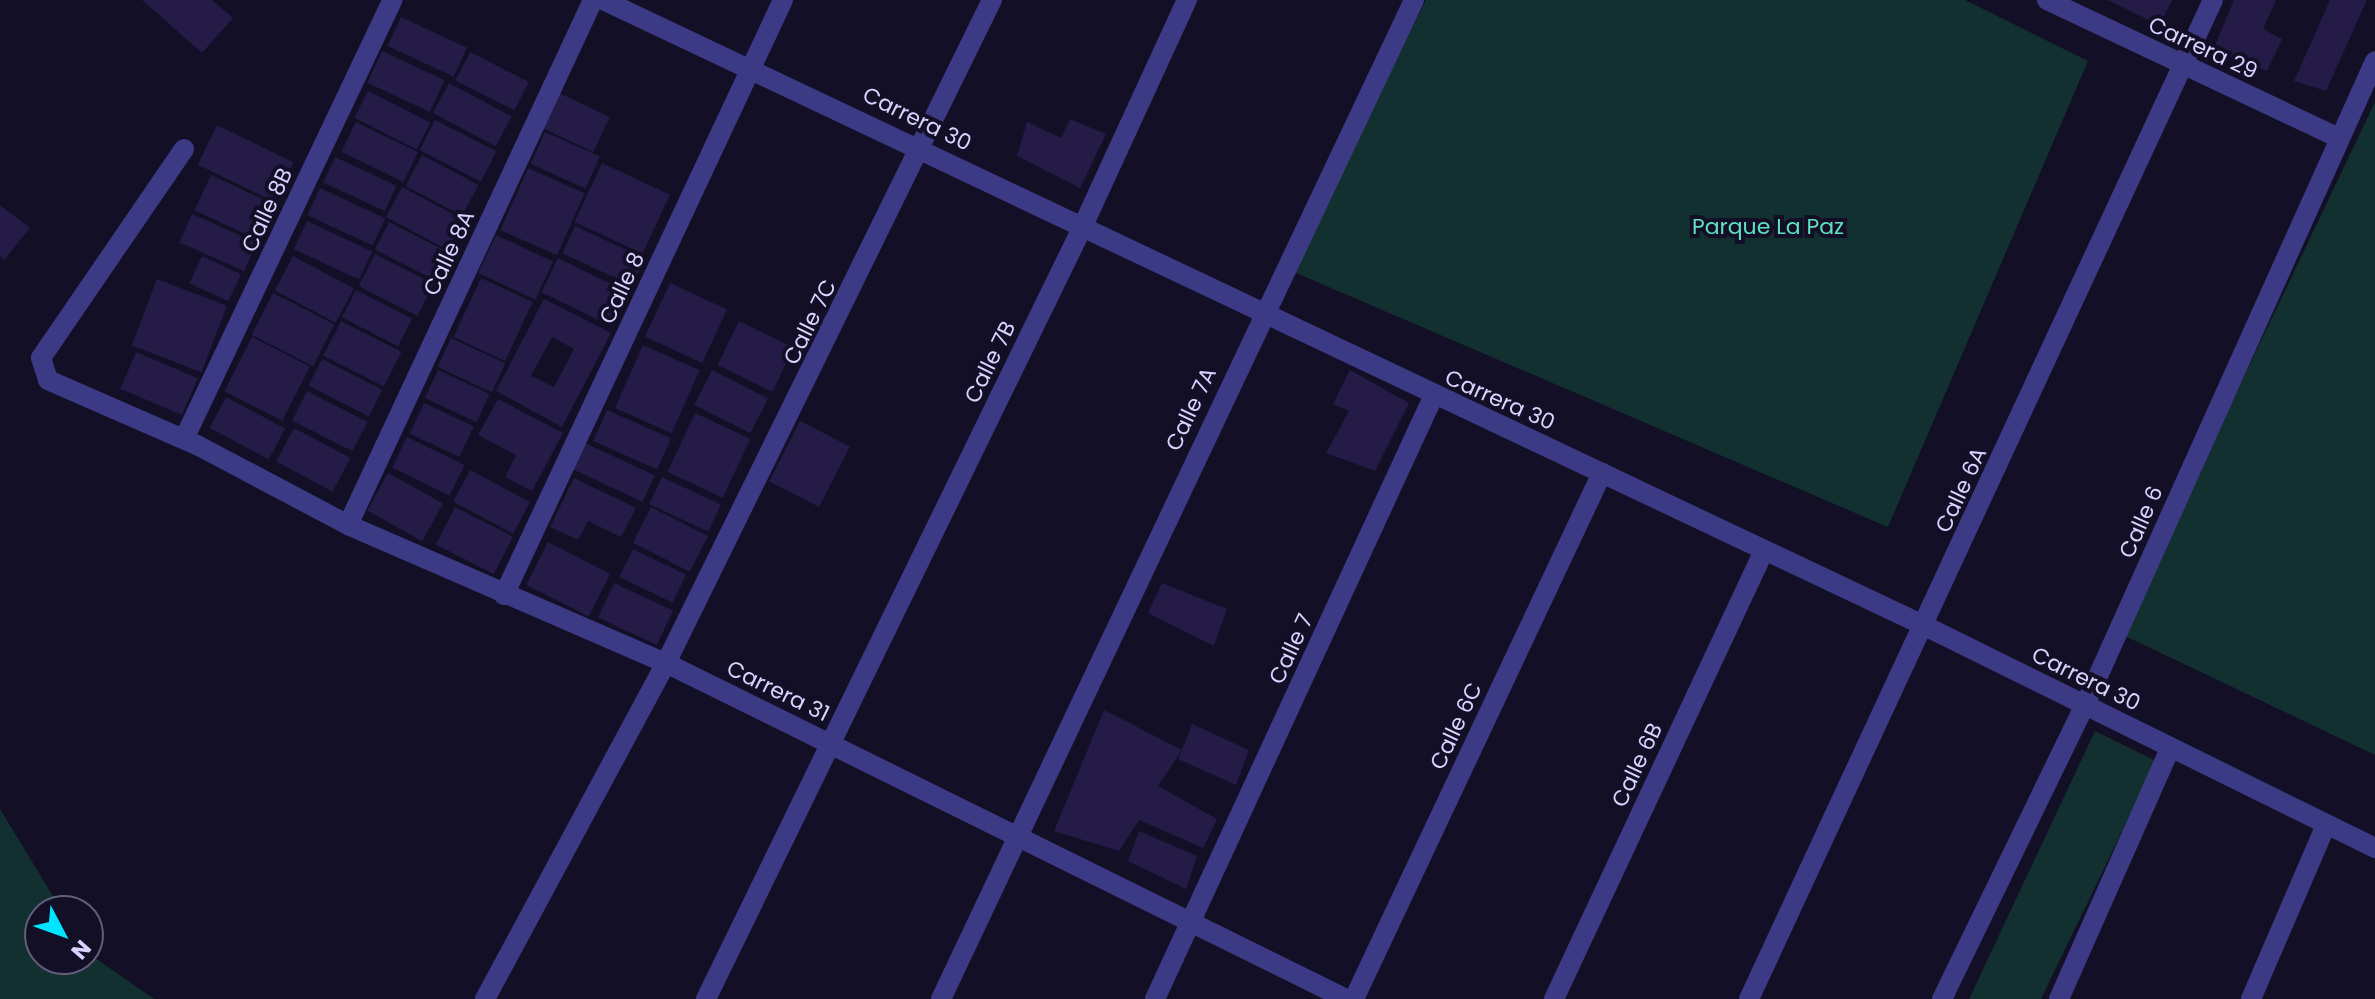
<!DOCTYPE html>
<style>
body{margin:0}
#map{position:relative;width:2375px;height:999px;overflow:hidden;background:#130f26;font-family:Poppins,sans-serif}
div>[style]{position:absolute}
.green>*{inset:0;background:#12302f}
.building>*{inset:0;background:#241b47;transform-origin:0 0}
.minor>*{height:20px;margin:-10px;padding:0 10px;transform-origin:10px;border-radius:10px;background:#3d3a85}
span{translate:-50% -50%;white-space:nowrap;text-align:center;line-height:1.15;-webkit-text-stroke:8px #130f26;paint-order:stroke}
.street-label{font-size:22px;color:#d9d4ff}
.park-label{font-size:22px;color:#5fe0c0}
.north{position:absolute;left:24px;top:895px;width:80px;height:80px;box-sizing:border-box;background:#130f26;border:2px solid #625e7d;border-radius:50%;rotate:131deg;font-size:22px;font-weight:700;line-height:32px;text-align:center;color:#d9d4ff}
.north::after{content:'';display:block;margin:auto;width:28px;height:36px;background:#00e5ff;clip-path:polygon(50% 0,100% 100%,50% 72%,0 100%)}
</style>
<div id="map">
<div class="green">
<i style="clip-path:polygon(1426px 0,1965px 0,2088px 61px,1888px 527px,1289px 270px)"></i>
<i style="clip-path:polygon(2375px 102px,2375px 755px,2121px 634px)"></i>
<i style="clip-path:polygon(2095px 731px,2156px 761px,2041px 999px,1969px 999px)"></i>
<i style="clip-path:polygon(0 809px,62px 911px,40px 911px,40px 959px,88px 959px,88px 953px,154px 999px,0 999px)"></i>
</div>
<div class="building">
<i style="clip-path:polygon(142px 0,212px 0,233px 18px,202px 53px)"></i>
<i style="clip-path:polygon(2107px 0,2172px 0,2160px 25px)"></i>
<i style="clip-path:polygon(2234px 0,2276px 0,2263px 29px,2282px 39px,2267px 71px,2213px 50px)"></i>
<i style="clip-path:polygon(2330px 0,2367px 0,2326px 91px,2294px 81px)"></i>
<i style="left:401px;top:17px;width:73px;height:32px;rotate:25deg"></i>
<i style="left:382px;top:51px;width:69px;height:35px;rotate:25deg"></i>
<i style="left:470px;top:52px;width:66px;height:32px;rotate:27deg"></i>
<i style="left:449px;top:83px;width:71px;height:34px;rotate:28deg"></i>
<i style="left:368px;top:91px;width:70px;height:30px;rotate:27deg"></i>
<i style="left:559px;top:93px;width:56px;height:39px;rotate:25deg"></i>
<i style="clip-path:polygon(1070px 119px,1106px 134px,1080px 188px,1017px 156px,1027px 122px,1061px 138px)"></i>
<i style="left:435px;top:120px;width:69px;height:34px;rotate:27deg"></i>
<i style="left:356px;top:122px;width:69px;height:33px;rotate:26deg"></i>
<i style="left:217px;top:125px;width:85px;height:44px;rotate:26deg"></i>
<i style="left:545px;top:132px;width:60px;height:35px;rotate:24deg"></i>
<i style="left:422px;top:155px;width:64px;height:35px;rotate:28deg"></i>
<i style="left:335px;top:157px;width:68px;height:28px;rotate:25deg"></i>
<i style="left:602px;top:163px;width:75px;height:65px;rotate:25deg"></i>
<i style="left:528px;top:168px;width:62px;height:68px;rotate:24deg"></i>
<i style="left:211px;top:175px;width:71px;height:39px;rotate:25deg"></i>
<i style="left:402px;top:187px;width:70px;height:34px;rotate:28deg"></i>
<i style="left:320px;top:188px;width:72px;height:30px;rotate:25deg"></i>
<i style="clip-path:polygon(0 205px,30px 228px,4px 260px,0 256px)"></i>
<i style="left:192px;top:214px;width:71px;height:31px;rotate:24deg"></i>
<i style="left:307px;top:221px;width:72px;height:31px;rotate:25deg"></i>
<i style="left:389px;top:222px;width:67px;height:31px;rotate:27deg"></i>
<i style="left:575px;top:226px;width:77px;height:30px;rotate:25deg"></i>
<i style="left:496px;top:235px;width:63px;height:42px;rotate:25deg"></i>
<i style="left:375px;top:254px;width:66px;height:36px;rotate:27deg"></i>
<i style="left:202px;top:256px;width:43px;height:30px;rotate:25deg"></i>
<i style="left:293px;top:256px;width:69px;height:39px;rotate:28deg"></i>
<i style="left:558px;top:258px;width:79px;height:38px;rotate:26deg"></i>
<i style="left:481px;top:278px;width:57px;height:65px;rotate:25deg"></i>
<i style="left:157px;top:279px;width:75px;height:71px;rotate:21deg"></i>
<i style="left:670px;top:283px;width:63px;height:59px;rotate:25deg"></i>
<i style="left:356px;top:290px;width:63px;height:31px;rotate:27deg"></i>
<i style="left:273px;top:293px;width:69px;height:47px;rotate:27deg"></i>
<i style="clip-path:polygon(evenodd,544px 299px,611px 333px,562px 427px,496px 391px,544px 299px,552px 337px,574px 349px,554px 387px,531px 376px,552px 337px)"></i>
<i style="left:341px;top:321px;width:68px;height:39px;rotate:27deg"></i>
<i style="left:739px;top:321px;width:61px;height:49px;rotate:26deg"></i>
<i style="left:252px;top:337px;width:65px;height:61px;rotate:27deg"></i>
<i style="left:451px;top:338px;width:60px;height:32px;rotate:25deg"></i>
<i style="left:643px;top:345px;width:62px;height:69px;rotate:24deg"></i>
<i style="left:136px;top:352px;width:67px;height:40px;rotate:23deg"></i>
<i style="left:322px;top:359px;width:68px;height:30px;rotate:27deg"></i>
<i style="left:438px;top:370px;width:57px;height:31px;rotate:25deg"></i>
<i style="left:712px;top:370px;width:63px;height:39px;rotate:27deg"></i>
<i style="clip-path:polygon(1350px 370px,1409px 403px,1375px 471px,1326px 453px,1349px 411px,1333px 404px)"></i>
<i style="left:307px;top:391px;width:68px;height:33px;rotate:27deg"></i>
<i style="left:226px;top:397px;width:67px;height:35px;rotate:28deg"></i>
<i style="clip-path:polygon(498px 399px,563px 433px,532px 491px,505px 477px,516px 455px,478px 435px)"></i>
<i style="left:424px;top:403px;width:55px;height:34px;rotate:25deg"></i>
<i style="left:607px;top:410px;width:70px;height:34px;rotate:24deg"></i>
<i style="left:695px;top:413px;width:61px;height:65px;rotate:25deg"></i>
<i style="left:800px;top:421px;width:56px;height:68px;rotate:27deg"></i>
<i style="left:294px;top:428px;width:64px;height:38px;rotate:28deg"></i>
<i style="left:407px;top:437px;width:64px;height:34px;rotate:26deg"></i>
<i style="left:585px;top:443px;width:77px;height:29px;rotate:25deg"></i>
<i style="left:470px;top:470px;width:68px;height:36px;rotate:28deg"></i>
<i style="left:388px;top:473px;width:63px;height:43px;rotate:29deg"></i>
<i style="left:662px;top:477px;width:65px;height:30px;rotate:25deg"></i>
<i style="clip-path:polygon(574px 478px,636px 508px,621px 537px,588px 521px,578px 540px,550px 527px)"></i>
<i style="left:455px;top:507px;width:65px;height:42px;rotate:27deg"></i>
<i style="left:651px;top:507px;width:64px;height:40px;rotate:27deg"></i>
<i style="left:548px;top:542px;width:70px;height:48px;rotate:27deg"></i>
<i style="left:633px;top:549px;width:59px;height:31px;rotate:26deg"></i>
<i style="left:614px;top:583px;width:65px;height:38px;rotate:25deg"></i>
<i style="clip-path:polygon(1162px 583px,1227px 609px,1214px 646px,1148px 613px)"></i>
<i style="clip-path:polygon(1104px 710px,1182px 750px,1192px 724px,1249px 750px,1236px 785px,1178px 759px,1182px 750px,1158px 786px,1217px 819px,1203px 848px,1139px 820px,1119px 851px,1054px 831px)"></i>
<i style="clip-path:polygon(1139px 831px,1197px 856px,1186px 889px,1128px 861px)"></i>
</div>
<div class="minor">
<i style="left:603px;top:0;width:1463px;rotate:25.34deg"></i>
<i style="left:1925px;top:626px;width:502px;rotate:26.26deg"></i>
<i style="left:2047px;top:0;width:323px;rotate:25.3deg"></i>
<i style="left:184px;top:149px;width:253px;rotate:124.4deg"></i>
<i style="left:41px;top:358px;width:23px;rotate:72deg"></i>
<i style="left:48px;top:380px;width:163px;rotate:23.6deg"></i>
<i style="left:197px;top:445px;width:171px;rotate:27.9deg"></i>
<i style="left:348px;top:525px;width:347px;rotate:23.5deg"></i>
<i style="left:666px;top:663px;width:758px;rotate:26.29deg"></i>
<i style="left:184px;top:439px;width:486px;rotate:-64.6deg"></i>
<i style="left:348px;top:525px;width:579px;rotate:-64.98deg"></i>
<i style="left:504px;top:595px;width:657px;rotate:-64.88deg"></i>
<i style="left:485px;top:999px;width:382px;rotate:-61.7deg"></i>
<i style="left:666px;top:663px;width:739px;rotate:-63.82deg"></i>
<i style="left:706px;top:999px;width:858px;rotate:-64deg"></i>
<i style="left:1082px;top:228px;width:251px;rotate:-65.3deg"></i>
<i style="left:941px;top:999px;width:1105px;rotate:-64.66deg"></i>
<i style="left:1155px;top:999px;width:663px;rotate:-65.21deg"></i>
<i style="left:1354px;top:999px;width:582px;rotate:-64.76deg"></i>
<i style="left:1554px;top:999px;width:495px;rotate:-64.9deg"></i>
<i style="left:1749px;top:999px;width:1101px;rotate:-65.09deg"></i>
<i style="left:1942px;top:999px;width:327px;rotate:-64.1deg"></i>
<i style="left:2085px;top:705px;width:706px;rotate:-65.76deg"></i>
<i style="left:2059px;top:999px;width:274px;rotate:-66.1deg"></i>
<i style="left:2251px;top:999px;width:187px;rotate:-66.7deg"></i>
</div>
<div class="street-label">
<span style="left:2203px;top:48px;rotate:25deg">Carrera 29</span>
<span style="left:917px;top:119px;rotate:26deg">Carrera 30</span>
<span style="left:267px;top:210px;rotate:-65deg">Calle 8B</span>
<span style="left:449px;top:253px;rotate:-65deg">Calle 8A</span>
<span style="left:622px;top:288px;rotate:-65deg">Calle 8</span>
<span style="left:810px;top:322px;rotate:-64deg">Calle 7C</span>
<span style="left:990px;top:362px;rotate:-64deg">Calle 7B</span>
<span style="left:1500px;top:400px;rotate:24deg">Carrera 30</span>
<span style="left:1191px;top:409px;rotate:-65deg">Calle 7A</span>
<span style="left:1961px;top:490px;rotate:-65deg">Calle 6A</span>
<span style="left:2141px;top:522px;rotate:-66deg">Calle 6</span>
<span style="left:1291px;top:649px;rotate:-65deg">Calle 7</span>
<span style="left:2086px;top:679px;rotate:26deg">Carrera 30</span>
<span style="left:778px;top:691px;rotate:26deg">Carrera 31</span>
<span style="left:1456px;top:726px;rotate:-65deg">Calle 6C</span>
<span style="left:1637px;top:765px;rotate:-65deg">Calle 6B</span>
</div>
<div class="park-label">
<span style="left:1768px;top:227px">Parque La Paz</span>
</div>
<div class="north">N</div>
</div>
